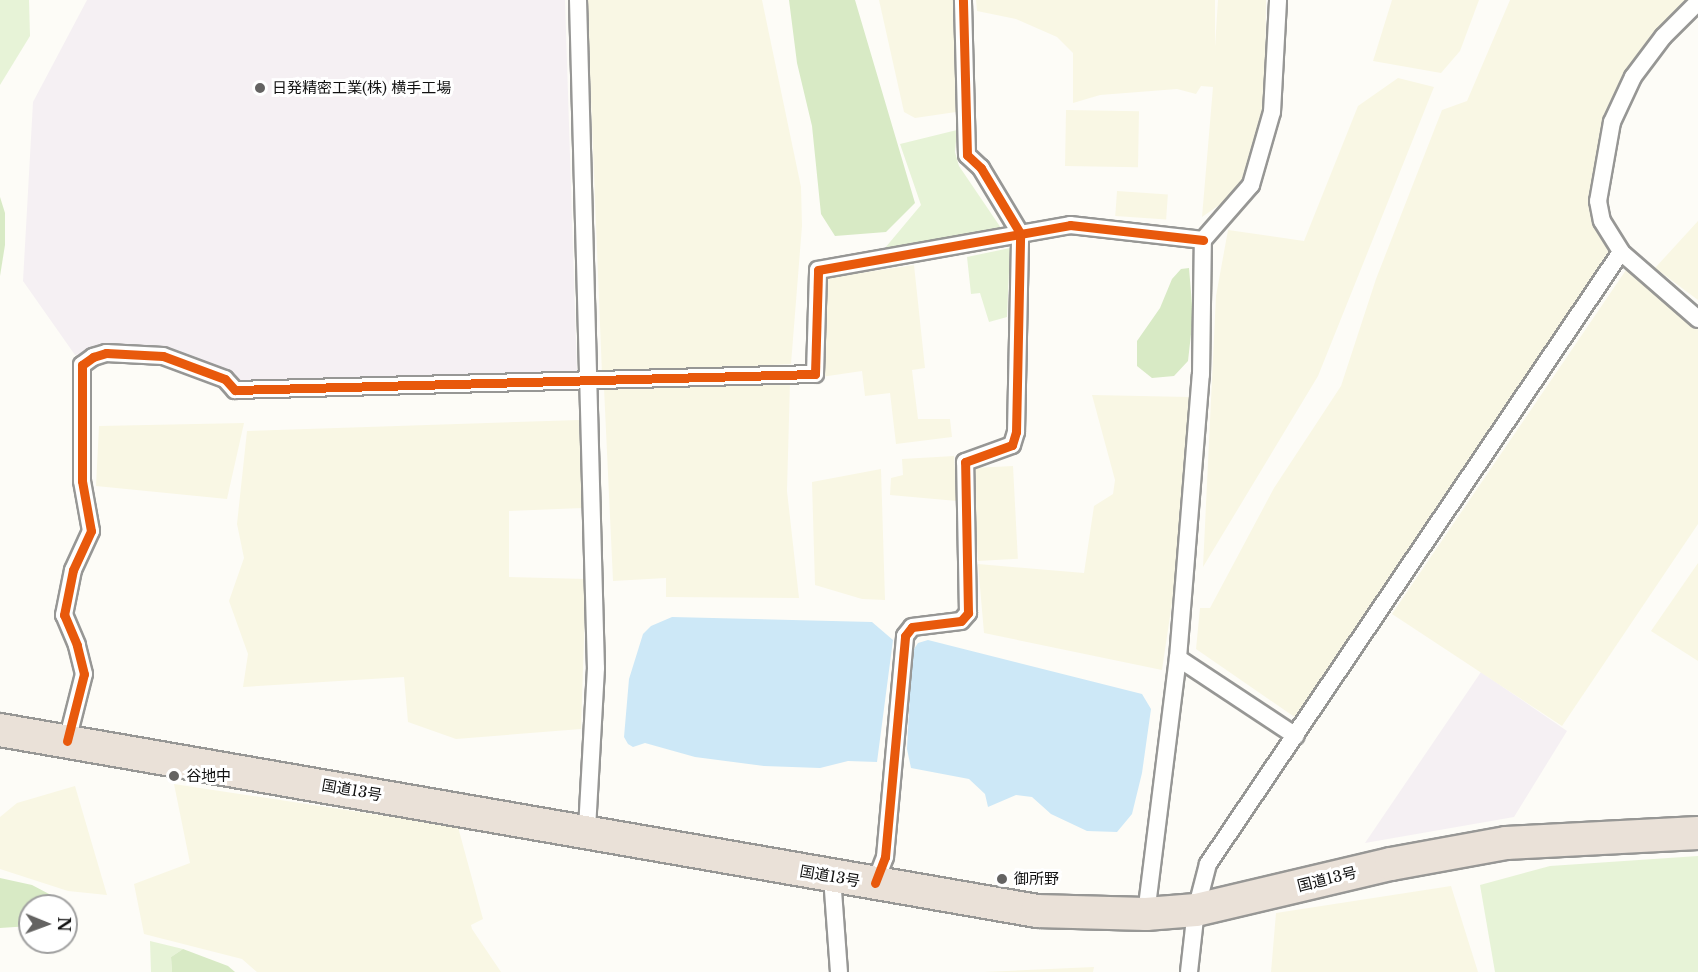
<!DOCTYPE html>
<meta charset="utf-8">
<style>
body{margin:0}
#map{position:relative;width:1698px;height:972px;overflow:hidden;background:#fdfcf7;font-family:"Libre Baskerville","Noto Sans JP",serif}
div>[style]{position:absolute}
.industrial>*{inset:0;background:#f5f0f3}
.farmland>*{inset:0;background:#f9f7e4;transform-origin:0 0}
.green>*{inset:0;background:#e7f3d7}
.forest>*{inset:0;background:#d8eac5}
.water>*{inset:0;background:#cde8f7}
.roads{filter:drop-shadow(2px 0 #979795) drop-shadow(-2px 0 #979795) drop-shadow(0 2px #979795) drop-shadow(0 -2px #979795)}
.street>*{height:16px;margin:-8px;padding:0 8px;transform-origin:8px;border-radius:8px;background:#fffffe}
.highway>*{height:32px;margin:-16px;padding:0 16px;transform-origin:16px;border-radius:16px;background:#eae1d8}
.cycleway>*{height:9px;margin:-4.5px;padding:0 4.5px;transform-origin:4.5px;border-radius:4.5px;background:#e8590c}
.dots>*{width:16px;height:16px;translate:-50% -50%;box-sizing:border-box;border:3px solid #fff;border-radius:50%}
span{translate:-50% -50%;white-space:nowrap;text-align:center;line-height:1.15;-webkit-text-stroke:6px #fff;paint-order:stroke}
.poi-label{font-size:15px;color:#111}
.left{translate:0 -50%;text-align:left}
.street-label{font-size:15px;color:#111}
.north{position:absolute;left:18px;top:894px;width:60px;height:60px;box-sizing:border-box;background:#fff;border:2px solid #a0a0a0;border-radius:50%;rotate:91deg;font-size:16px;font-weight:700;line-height:24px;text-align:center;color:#111}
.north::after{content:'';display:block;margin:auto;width:21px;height:27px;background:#646362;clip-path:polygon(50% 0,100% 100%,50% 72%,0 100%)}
</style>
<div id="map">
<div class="industrial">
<i style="clip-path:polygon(87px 0,565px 0,577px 373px,241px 384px,107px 349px,75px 355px,23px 281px,33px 102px)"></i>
<i style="clip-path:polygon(1481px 672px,1567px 731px,1514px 817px,1365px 843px)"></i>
</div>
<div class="farmland">
<i style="clip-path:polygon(587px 0,762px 0,801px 187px,802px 226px,791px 364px,602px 374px)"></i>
<i style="clip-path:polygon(879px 0,953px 0,956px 112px,915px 118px,904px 112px)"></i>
<i style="clip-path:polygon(976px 0,1215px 0,1215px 47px,1218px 0,1266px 0,1265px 101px,1250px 166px,1235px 194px,1202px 217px,1213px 87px,1201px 86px,1196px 94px,1177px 89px,1100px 95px,1073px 103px,1073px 53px,1057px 37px,1016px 19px,977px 11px)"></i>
<i style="clip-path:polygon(1392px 0,1479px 0,1460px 51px,1441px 73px,1373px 61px)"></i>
<i style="clip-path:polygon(1510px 0,1688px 0,1643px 52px,1609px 107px,1591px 198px,1596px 224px,1610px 256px,1296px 718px,1196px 649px,1200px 608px,1210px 608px,1274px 488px,1341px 386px,1376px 279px,1442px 110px,1467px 101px)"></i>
<i style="clip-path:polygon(1398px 78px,1434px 87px,1318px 376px,1203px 567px,1216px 296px,1228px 230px,1304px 241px,1358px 106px)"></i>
<i style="left:1066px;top:110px;width:73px;height:56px;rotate:1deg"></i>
<i style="left:1117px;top:191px;width:51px;height:25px;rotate:4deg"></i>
<i style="clip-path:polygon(1698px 221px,1698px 300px,1655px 268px)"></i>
<i style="clip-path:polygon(914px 265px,925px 368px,912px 370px,918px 419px,950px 419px,952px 437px,896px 444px,890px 393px,865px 396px,862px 371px,821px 377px,821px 284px,827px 278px)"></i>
<i style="clip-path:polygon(1628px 267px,1698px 328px,1698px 524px,1562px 726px,1392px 614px)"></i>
<i style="clip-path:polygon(790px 382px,787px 491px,799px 598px,666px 597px,666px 578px,613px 581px,604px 388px)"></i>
<i style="clip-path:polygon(1092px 395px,1190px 397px,1177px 569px,1162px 670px,984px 633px,978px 564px,1084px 573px,1094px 506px,1113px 494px,1115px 480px)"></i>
<i style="clip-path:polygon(579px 420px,583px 508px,509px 511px,509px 577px,586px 579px,581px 729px,456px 739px,408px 722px,404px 677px,243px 687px,248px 654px,229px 601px,244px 558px,237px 524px,247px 431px)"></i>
<i style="clip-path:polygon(244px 423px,227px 499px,96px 486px,99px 426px)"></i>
<i style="clip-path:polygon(954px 456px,957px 501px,890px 495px,891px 478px,903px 475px,902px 459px)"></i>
<i style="left:1013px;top:466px;width:93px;height:40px;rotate:87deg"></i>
<i style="clip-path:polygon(881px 469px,885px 600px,862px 599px,815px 585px,812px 482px)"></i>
<i style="clip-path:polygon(1698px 563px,1698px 661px,1651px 631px)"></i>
<i style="clip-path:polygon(174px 784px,458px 827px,483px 919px,471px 925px,472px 929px,501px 972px,257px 972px,242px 959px,144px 934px,134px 884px,190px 863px)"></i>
<i style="clip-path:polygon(75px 786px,107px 895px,68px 891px,0 869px,0 817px,17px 803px)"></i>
<i style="clip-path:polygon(1451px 886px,1478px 972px,1271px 972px,1276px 913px)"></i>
<i style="clip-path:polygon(1094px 967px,1093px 972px,984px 972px)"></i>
</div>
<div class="green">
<i style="clip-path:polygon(0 0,29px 0,30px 36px,0 85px)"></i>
<i style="clip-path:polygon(957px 130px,955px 152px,959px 166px,1001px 228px,885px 248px,921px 205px,900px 144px)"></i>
<i style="clip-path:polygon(1010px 248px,1007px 317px,989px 322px,980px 293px,971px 294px,967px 257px)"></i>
<i style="clip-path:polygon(1698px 856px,1698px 972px,1495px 972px,1480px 885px,1550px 866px)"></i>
<i style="clip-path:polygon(150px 941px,183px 949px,171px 957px,172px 972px,151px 972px)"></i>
</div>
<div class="forest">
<i style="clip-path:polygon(789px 0,855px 0,915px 203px,886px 232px,835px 236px,821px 214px,812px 126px,797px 63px)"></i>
<i style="clip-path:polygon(0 197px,5px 213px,5px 245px,0 276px)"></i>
<i style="clip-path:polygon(1189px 268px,1193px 316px,1188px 361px,1174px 376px,1152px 378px,1137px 366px,1137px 341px,1160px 308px,1172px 279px,1181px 269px)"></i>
<i style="clip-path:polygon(0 878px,32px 885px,51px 895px,60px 906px,30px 906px,30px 926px,0 928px)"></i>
<i style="clip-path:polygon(183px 949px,228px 966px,235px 972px,172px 972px,171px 957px)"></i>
</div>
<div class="water">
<i style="clip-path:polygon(672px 617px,872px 622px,893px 640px,877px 762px,848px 761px,820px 768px,764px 766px,695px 757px,645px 743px,633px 747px,628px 744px,624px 737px,629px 679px,643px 634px,651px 626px)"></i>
<i style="clip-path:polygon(928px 640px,1142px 694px,1151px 709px,1142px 773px,1132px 814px,1117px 832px,1087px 831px,1051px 814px,1032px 797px,1016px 795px,988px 807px,985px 794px,969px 779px,911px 768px,907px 749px,912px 652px,918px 643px)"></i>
</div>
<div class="roads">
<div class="street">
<i style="left:578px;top:0;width:668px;rotate:88.46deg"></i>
<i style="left:596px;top:668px;width:162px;rotate:93.2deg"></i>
<i style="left:1698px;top:2px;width:49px;rotate:135deg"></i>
<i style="left:1663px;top:37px;width:50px;rotate:126.9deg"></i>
<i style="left:1633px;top:77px;width:50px;rotate:115deg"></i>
<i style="left:1612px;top:122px;width:80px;rotate:100deg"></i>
<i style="left:1598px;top:201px;width:20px;rotate:79deg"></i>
<i style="left:1602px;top:221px;width:36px;rotate:58deg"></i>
<i style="left:1621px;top:252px;width:102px;rotate:41deg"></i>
<i style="left:1178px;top:658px;width:141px;rotate:33.5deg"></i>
<i style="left:67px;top:741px;width:69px;rotate:-75.8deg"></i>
<i style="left:84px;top:674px;width:30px;rotate:-104deg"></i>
<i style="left:77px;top:645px;width:33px;rotate:-113deg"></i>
<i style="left:64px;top:615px;width:46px;rotate:-78.7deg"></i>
<i style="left:73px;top:570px;width:43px;rotate:-65.2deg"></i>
<i style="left:91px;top:531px;width:51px;rotate:-100.2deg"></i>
<i style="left:82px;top:481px;width:116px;rotate:-90deg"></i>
<i style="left:82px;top:365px;width:14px;rotate:-36deg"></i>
<i style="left:93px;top:357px;width:14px;rotate:-17deg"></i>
<i style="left:106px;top:353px;width:57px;rotate:3deg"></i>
<i style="left:163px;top:356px;width:66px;rotate:20.4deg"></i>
<i style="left:225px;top:379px;width:15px;rotate:48deg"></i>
<i style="left:235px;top:390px;width:580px;rotate:-1.58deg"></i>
<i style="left:815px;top:374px;width:104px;rotate:-88.3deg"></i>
<i style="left:818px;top:270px;width:256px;rotate:-10.1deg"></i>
<i style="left:1070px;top:225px;width:134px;rotate:6.4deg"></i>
<i style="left:832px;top:877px;width:95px;rotate:85.8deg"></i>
<i style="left:875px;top:883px;width:28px;rotate:-69deg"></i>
<i style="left:885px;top:857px;width:222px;rotate:-84.8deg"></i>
<i style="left:905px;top:636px;width:11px;rotate:-52deg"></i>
<i style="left:912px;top:627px;width:49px;rotate:-7deg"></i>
<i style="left:961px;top:621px;width:11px;rotate:-49deg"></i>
<i style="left:968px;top:613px;width:151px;rotate:-91.1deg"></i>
<i style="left:965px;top:462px;width:50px;rotate:-19.9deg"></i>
<i style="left:1012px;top:445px;width:14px;rotate:-73deg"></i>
<i style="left:1016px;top:432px;width:199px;rotate:-88.8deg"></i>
<i style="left:1020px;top:233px;width:76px;rotate:-121deg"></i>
<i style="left:981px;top:168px;width:19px;rotate:-137deg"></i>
<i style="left:967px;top:155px;width:155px;rotate:-91.5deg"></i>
<i style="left:1146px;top:914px;width:258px;rotate:-82.9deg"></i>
<i style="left:1178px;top:658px;width:284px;rotate:-85.4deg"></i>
<i style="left:1201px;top:375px;width:135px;rotate:-89.2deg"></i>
<i style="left:1203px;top:240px;width:73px;rotate:-48.9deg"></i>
<i style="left:1251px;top:185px;width:76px;rotate:-74deg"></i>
<i style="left:1272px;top:112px;width:112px;rotate:-86.9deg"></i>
<i style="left:1189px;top:972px;width:62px;rotate:-83.6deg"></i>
<i style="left:1196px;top:910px;width:48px;rotate:-75.4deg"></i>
<i style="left:1208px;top:864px;width:738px;rotate:-55.99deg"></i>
</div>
<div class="highway">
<i style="left:0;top:730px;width:1053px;rotate:9.9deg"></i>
<i style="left:1037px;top:911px;width:109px;rotate:1.6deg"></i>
<i style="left:1146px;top:914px;width:50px;rotate:-4.6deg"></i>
<i style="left:1196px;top:910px;width:200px;rotate:-13.3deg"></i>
<i style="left:1391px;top:864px;width:117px;rotate:-10.3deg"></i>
<i style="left:1506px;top:843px;width:192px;rotate:-3deg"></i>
</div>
</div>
<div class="cycleway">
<i style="left:67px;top:741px;width:69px;rotate:-75.8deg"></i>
<i style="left:84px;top:674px;width:30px;rotate:-104deg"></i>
<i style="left:77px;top:645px;width:33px;rotate:-113deg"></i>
<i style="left:64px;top:615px;width:46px;rotate:-78.7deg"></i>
<i style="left:73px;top:570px;width:43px;rotate:-65.2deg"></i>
<i style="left:91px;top:531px;width:51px;rotate:-100.2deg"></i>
<i style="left:82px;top:481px;width:116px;rotate:-90deg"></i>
<i style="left:82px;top:365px;width:14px;rotate:-36deg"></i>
<i style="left:93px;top:357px;width:14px;rotate:-17deg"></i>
<i style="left:106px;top:353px;width:57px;rotate:3deg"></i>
<i style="left:163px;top:356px;width:66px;rotate:20.4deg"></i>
<i style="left:225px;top:379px;width:15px;rotate:48deg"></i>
<i style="left:235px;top:390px;width:580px;rotate:-1.58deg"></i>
<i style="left:815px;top:374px;width:104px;rotate:-88.3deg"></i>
<i style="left:818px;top:270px;width:256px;rotate:-10.1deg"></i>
<i style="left:1070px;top:225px;width:134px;rotate:6.4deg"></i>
<i style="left:875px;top:883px;width:28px;rotate:-69deg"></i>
<i style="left:885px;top:857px;width:222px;rotate:-84.8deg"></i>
<i style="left:905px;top:636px;width:11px;rotate:-52deg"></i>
<i style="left:912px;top:627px;width:49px;rotate:-7deg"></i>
<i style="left:961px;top:621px;width:11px;rotate:-49deg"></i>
<i style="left:968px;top:613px;width:151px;rotate:-91.1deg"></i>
<i style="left:965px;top:462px;width:50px;rotate:-19.9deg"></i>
<i style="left:1012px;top:445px;width:14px;rotate:-73deg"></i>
<i style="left:1016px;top:432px;width:199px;rotate:-88.8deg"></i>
<i style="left:1020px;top:233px;width:76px;rotate:-121deg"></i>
<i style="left:981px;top:168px;width:19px;rotate:-137deg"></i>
<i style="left:967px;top:155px;width:155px;rotate:-91.5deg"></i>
</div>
<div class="dots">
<i style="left:260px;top:88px;background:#646362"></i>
<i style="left:174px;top:776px;background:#646362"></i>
<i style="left:1002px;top:879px;background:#646362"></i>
</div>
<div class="poi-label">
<span class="left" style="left:272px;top:88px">日発精密工業(株) 横手工場</span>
<span class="left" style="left:186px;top:776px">谷地中</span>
<span class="left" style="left:1014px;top:879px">御所野</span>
</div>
<div class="street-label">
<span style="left:352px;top:790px;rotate:10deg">国道13号</span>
<span style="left:830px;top:876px;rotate:10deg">国道13号</span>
<span style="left:1327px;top:879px;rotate:-14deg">国道13号</span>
</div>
<div class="north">N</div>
</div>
